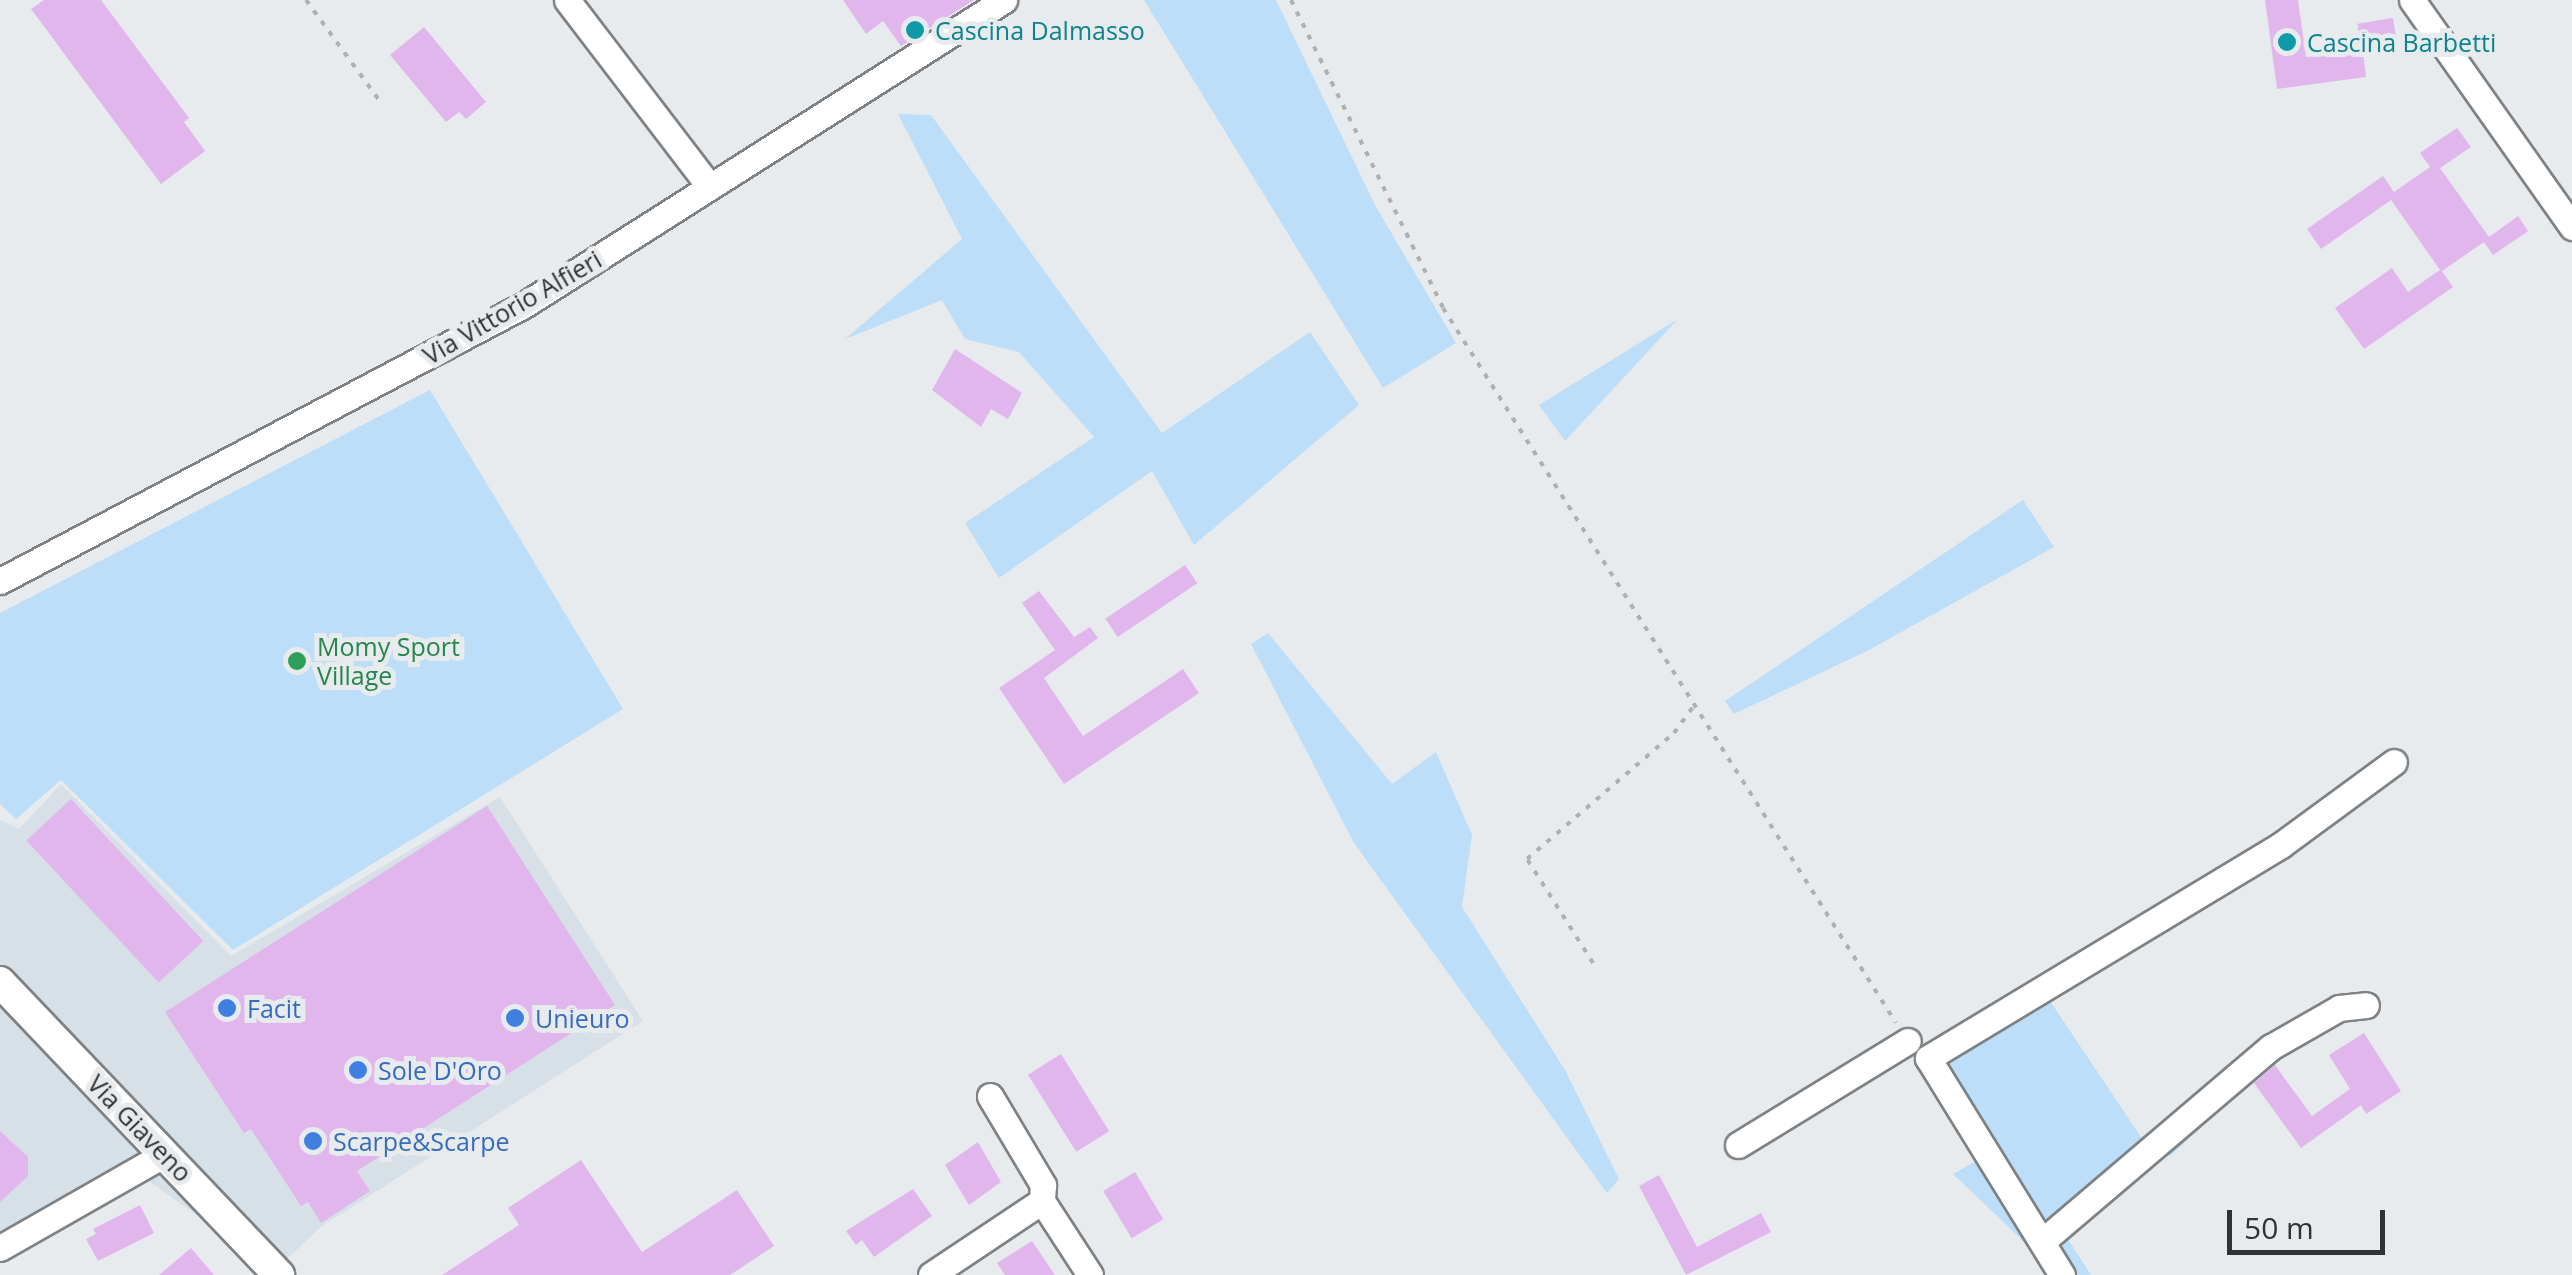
<!DOCTYPE html>
<style>
body{margin:0}
#map{position:relative;width:2572px;height:1275px;overflow:hidden;background:#e8ebed;font-family:"Open Sans",sans-serif}
div>[style]{position:absolute}
.built>*{inset:0;background:#d7dfe7}
.green>*{inset:0;background:#bcdef8}
.building>*{inset:0;background:#e1b6ed;transform-origin:0 0}
.path>*{height:4px;margin-top:-2px;transform-origin:0;background:repeating-linear-gradient(90deg,#aeb1b2 0 5px,transparent 0 13px)}
.roads{filter:drop-shadow(2px 0 #7f8284) drop-shadow(-2px 0 #7f8284) drop-shadow(0 2px #7f8284) drop-shadow(0 -2px #7f8284)}
.minor>*{height:25px;margin:-12.5px;padding:0 12.5px;transform-origin:12.5px;border-radius:12.5px;background:#fff}
.major>*{height:30px;margin:-15px;padding:0 15px;transform-origin:15px;border-radius:15px;background:#fff}
.dots>*{width:28px;height:28px;translate:-50% -50%;box-sizing:border-box;border:5px solid #e8ebed;border-radius:50%}
span{translate:-50% -50%;white-space:nowrap;text-align:center;line-height:1.15;-webkit-text-stroke:10px #e8ebed;paint-order:stroke}
.culture-label{font-size:25px;color:#0d838f}
.left{translate:0 -50%;text-align:left}
.street-label{font-size:25px;color:#313233}
.leisure-label{font-size:25px;color:#27864d}
.shop-label{font-size:25px;color:#366cbe}
.scale{position:absolute;left:2227px;top:1210px;width:158px;height:45px;box-sizing:border-box;border:5px solid #313233;border-top:0;padding-left:12px;font-size:30px;line-height:35px;white-space:nowrap;color:#313233;-webkit-text-stroke:8px #e8ebed;paint-order:stroke}
</style>
<div id="map">
<div class="built">
<i style="clip-path:polygon(61px 784px,231px 956px,500px 797px,643px 1021px,322px 1226px,275px 1270px,147px 1180px,0 1249px,0 820px,19px 829px)"></i>
</div>
<div class="green">
<i style="clip-path:polygon(1144px 0,1276px 0,1375px 205px,1456px 343px,1383px 388px)"></i>
<i style="clip-path:polygon(898px 114px,931px 115px,1162px 433px,1310px 332px,1359px 405px,1194px 545px,1152px 471px,999px 578px,965px 523px,1094px 437px,1019px 352px,965px 339px,942px 300px,845px 339px,962px 239px)"></i>
<i style="clip-path:polygon(1678px 319px,1565px 441px,1539px 405px)"></i>
<i style="clip-path:polygon(430px 390px,623px 709px,233px 950px,61px 780px,16px 819px,0 804px,0 613px)"></i>
<i style="clip-path:polygon(2023px 500px,2054px 547px,1869px 650px,1734px 714px,1725px 701px)"></i>
<i style="clip-path:polygon(1268px 633px,1392px 784px,1436px 752px,1472px 835px,1462px 907px,1565px 1070px,1619px 1179px,1607px 1193px,1354px 843px,1251px 644px)"></i>
<i style="clip-path:polygon(2050px 1001px,2141px 1137px,2244px 1087px,2170px 1156px,2137px 1154px,2059px 1225px,2091px 1275px,2059px 1275px,1953px 1174px,1979px 1159px,1946px 1071px,1950px 1054px)"></i>
</div>
<div class="building">
<i style="clip-path:polygon(44px 0,101px 0,189px 118px,184px 122px,205px 151px,161px 184px,31px 9px)"></i>
<i style="clip-path:polygon(843px 0,974px 0,901px 46px,883px 21px,866px 34px)"></i>
<i style="clip-path:polygon(2265px 0,2298px 0,2306px 57px,2363px 53px,2366px 77px,2277px 89px)"></i>
<i style="left:2393px;top:18px;width:20px;height:36px;rotate:81deg"></i>
<i style="clip-path:polygon(424px 27px,486px 102px,466px 119px,459px 112px,446px 122px,390px 55px)"></i>
<i style="clip-path:polygon(2457px 128px,2471px 147px,2440px 168px,2489px 237px,2518px 216px,2528px 231px,2493px 255px,2484px 242px,2442px 271px,2453px 287px,2364px 349px,2335px 308px,2392px 268px,2408px 292px,2440px 270px,2391px 200px,2321px 249px,2307px 229px,2383px 176px,2394px 192px,2430px 167px,2420px 153px)"></i>
<i style="clip-path:polygon(955px 349px,1022px 393px,1008px 419px,991px 409px,981px 427px,932px 390px)"></i>
<i style="left:1185px;top:565px;width:22px;height:96px;rotate:56deg"></i>
<i style="clip-path:polygon(1039px 591px,1074px 637px,1090px 627px,1098px 638px,1044px 678px,1083px 736px,1183px 669px,1199px 693px,1064px 784px,999px 688px,1055px 650px,1022px 603px)"></i>
<i style="left:71px;top:799px;width:194px;height:61px;rotate:47deg"></i>
<i style="clip-path:polygon(487px 806px,615px 1005px,357px 1171px,370px 1191px,321px 1223px,308px 1202px,301px 1206px,251px 1129px,244px 1133px,165px 1012px)"></i>
<i style="clip-path:polygon(2364px 1033px,2401px 1091px,2366px 1114px,2361px 1105px,2301px 1148px,2254px 1083px,2275px 1065px,2312px 1116px,2350px 1089px,2329px 1055px)"></i>
<i style="left:1061px;top:1054px;width:91px;height:39px;rotate:58deg"></i>
<i style="clip-path:polygon(0 1131px,28px 1157px,28px 1176px,0 1202px)"></i>
<i style="clip-path:polygon(978px 1142px,1001px 1182px,969px 1205px,945px 1165px)"></i>
<i style="clip-path:polygon(581px 1160px,642px 1252px,737px 1190px,774px 1246px,730px 1275px,442px 1275px,519px 1225px,508px 1208px)"></i>
<i style="left:1135px;top:1172px;width:55px;height:37px;rotate:59deg"></i>
<i style="clip-path:polygon(1659px 1175px,1697px 1247px,1761px 1213px,1771px 1232px,1686px 1275px,1639px 1186px)"></i>
<i style="clip-path:polygon(913px 1189px,932px 1216px,874px 1257px,862px 1240px,856px 1245px,846px 1231px)"></i>
<i style="clip-path:polygon(140px 1205px,154px 1233px,98px 1261px,86px 1239px,96px 1234px,93px 1229px)"></i>
<i style="clip-path:polygon(1032px 1241px,1055px 1275px,1005px 1275px,997px 1263px)"></i>
<i style="clip-path:polygon(191px 1248px,214px 1275px,159px 1275px)"></i>
</div>
<div class="path">
<i style="left:306px;top:0;width:124px;rotate:53.9deg"></i>
<i style="left:1291px;top:0;width:343px;rotate:63.7deg"></i>
<i style="left:1443px;top:308px;width:846px;rotate:57.64deg"></i>
<i style="left:1593px;top:963px;width:123px;rotate:-122.4deg"></i>
<i style="left:1527px;top:859px;width:194px;rotate:-40.6deg"></i>
<i style="left:1674px;top:733px;width:34px;rotate:-54deg"></i>
</div>
<div class="roads">
<div class="minor">
<i style="left:567px;top:0;width:235px;rotate:52.6deg"></i>
<i style="left:2412px;top:0;width:278px;rotate:54.8deg"></i>
<i style="left:0;top:581px;width:592px;rotate:-27.78deg"></i>
<i style="left:524px;top:305px;width:569px;rotate:-32.43deg"></i>
<i style="left:990px;top:1096px;width:104px;rotate:59.2deg"></i>
<i style="left:1043px;top:1185px;width:16px;rotate:94deg"></i>
<i style="left:1042px;top:1201px;width:88px;rotate:57deg"></i>
<i style="left:1738px;top:1145px;width:199px;rotate:-31.5deg"></i>
<i style="left:2044px;top:1240px;width:298px;rotate:-40.4deg"></i>
<i style="left:2271px;top:1047px;width:78px;rotate:-29.8deg"></i>
<i style="left:2339px;top:1008px;width:27px;rotate:-6deg"></i>
<i style="left:0;top:1248px;width:190px;rotate:-29.7deg"></i>
<i style="left:931px;top:1275px;width:133px;rotate:-33.7deg"></i>
<i style="left:2062px;top:1275px;width:255px;rotate:-121.7deg"></i>
<i style="left:1928px;top:1058px;width:412px;rotate:-31.1deg"></i>
<i style="left:2281px;top:845px;width:140px;rotate:-36.3deg"></i>
</div>
<div class="major">
<i style="left:0;top:982px;width:405px;rotate:46.4deg"></i>
</div>
</div>
<div class="dots">
<i style="left:915px;top:30px;background:#0f9aa8"></i>
<i style="left:2287px;top:42px;background:#0f9aa8"></i>
<i style="left:297px;top:661px;background:#2e9e5b"></i>
<i style="left:227px;top:1008px;background:#3f7fe0"></i>
<i style="left:515px;top:1018px;background:#3f7fe0"></i>
<i style="left:358px;top:1070px;background:#3f7fe0"></i>
<i style="left:313px;top:1141px;background:#3f7fe0"></i>
</div>
<div class="culture-label">
<span class="left" style="left:935px;top:30px">Cascina Dalmasso</span>
<span class="left" style="left:2307px;top:42px">Cascina Barbetti</span>
</div>
<div class="street-label">
<span style="left:512px;top:307px;rotate:-30deg">Via Vittorio Alfieri</span>
<span style="left:140px;top:1128px;rotate:46deg">Via Giaveno</span>
</div>
<div class="leisure-label">
<span class="left" style="left:317px;top:661px">Momy Sport<br>Village</span>
</div>
<div class="shop-label">
<span class="left" style="left:247px;top:1008px">Facit</span>
<span class="left" style="left:535px;top:1018px">Unieuro</span>
<span class="left" style="left:378px;top:1070px">Sole D'Oro</span>
<span class="left" style="left:333px;top:1141px">Scarpe&amp;Scarpe</span>
</div>
<div class="scale">50 m</div>
</div>
